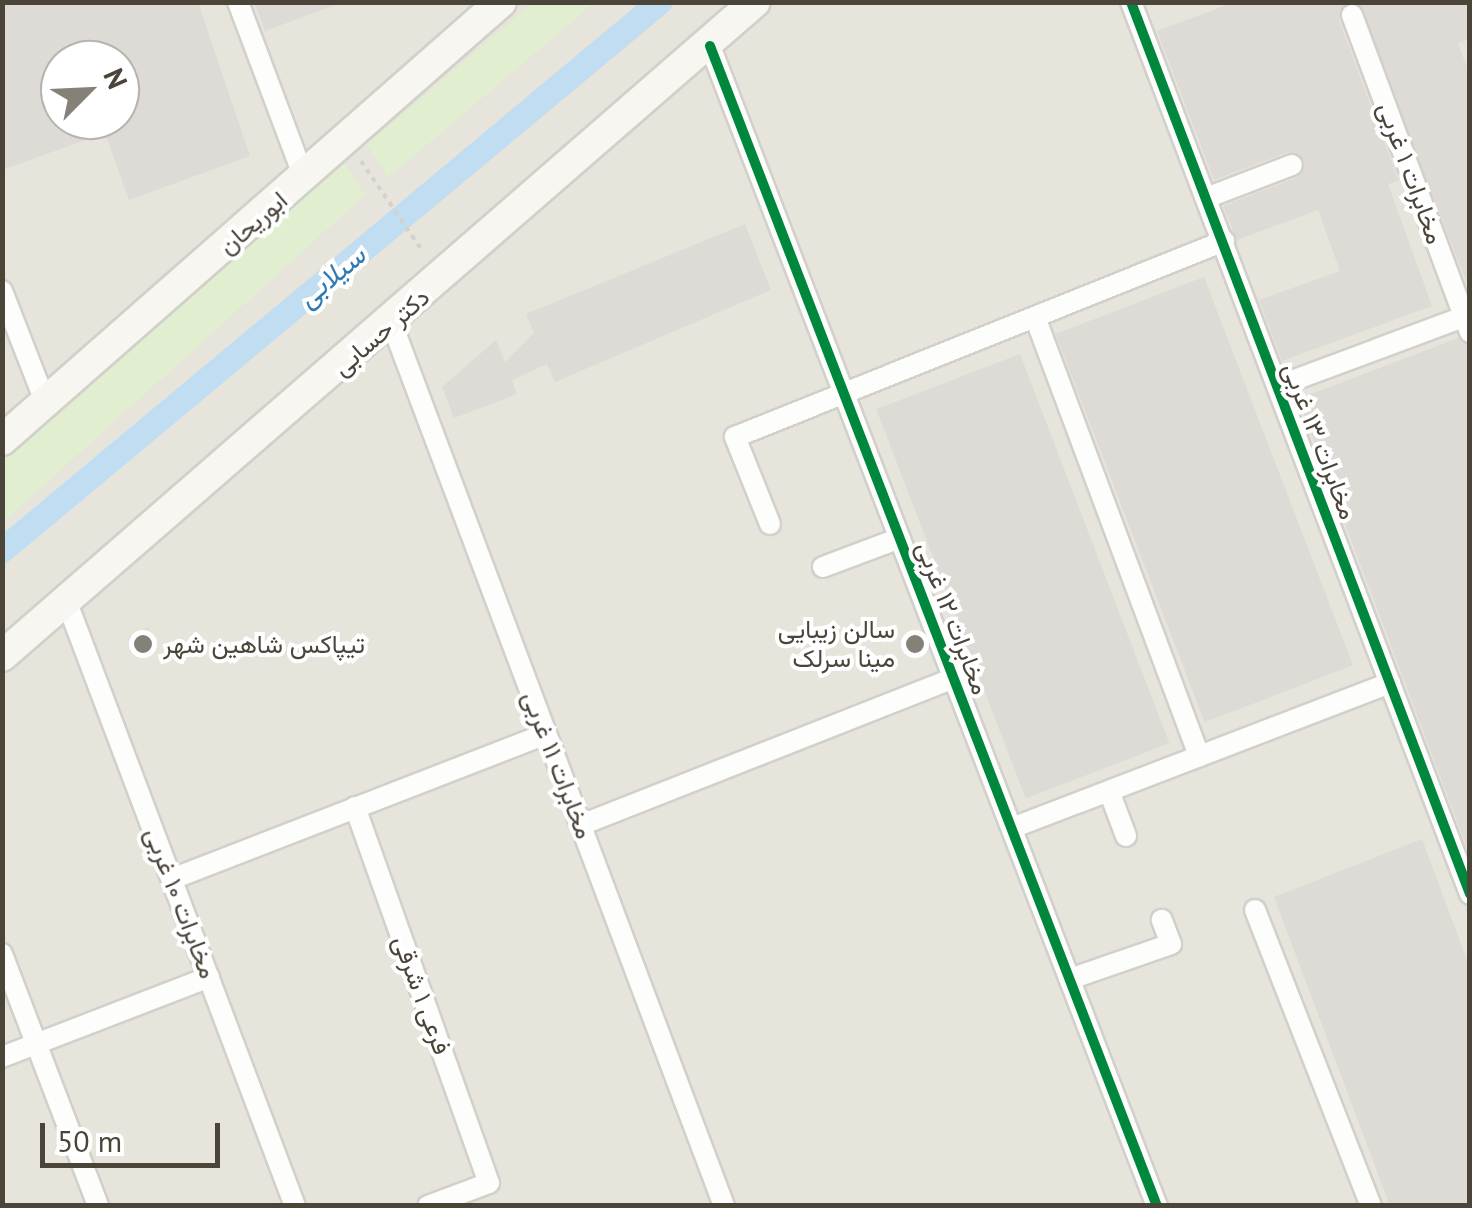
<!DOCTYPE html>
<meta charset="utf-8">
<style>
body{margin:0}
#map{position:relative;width:1472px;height:1208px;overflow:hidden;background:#f4f2ee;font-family:"PT Sans",Vazirmatn,sans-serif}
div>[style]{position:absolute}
.residential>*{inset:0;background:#e7e4dc}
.green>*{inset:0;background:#e1eecf}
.canal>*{height:25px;margin:-12.5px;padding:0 12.5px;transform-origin:12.5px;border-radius:12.5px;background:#c0ddf1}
.building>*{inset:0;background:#dedbd6;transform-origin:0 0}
.path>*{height:4px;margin-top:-2px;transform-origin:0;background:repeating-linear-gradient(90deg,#d3d2cc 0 5px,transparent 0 10px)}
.roads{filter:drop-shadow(2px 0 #d2d0cb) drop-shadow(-2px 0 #d2d0cb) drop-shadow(0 2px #d2d0cb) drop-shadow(0 -2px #d2d0cb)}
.minor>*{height:20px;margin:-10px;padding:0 10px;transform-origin:10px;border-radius:10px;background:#fdfdfc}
.secondary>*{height:30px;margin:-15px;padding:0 15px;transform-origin:15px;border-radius:15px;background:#f7f6f1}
.cycleway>*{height:10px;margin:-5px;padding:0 5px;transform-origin:5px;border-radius:5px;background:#00873e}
.dots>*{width:28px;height:28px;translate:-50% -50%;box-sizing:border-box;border:5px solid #fff;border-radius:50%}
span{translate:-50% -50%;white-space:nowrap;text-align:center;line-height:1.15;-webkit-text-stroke:8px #fff;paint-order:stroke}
.street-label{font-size:25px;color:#4b4439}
.poi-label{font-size:25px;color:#4b4439}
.right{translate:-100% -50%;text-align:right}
.left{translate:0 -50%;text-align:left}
.water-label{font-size:28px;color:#2e7ab2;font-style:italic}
.frame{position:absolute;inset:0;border:5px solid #4b4439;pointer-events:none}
.north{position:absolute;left:40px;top:40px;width:100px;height:100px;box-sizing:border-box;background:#fff;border:2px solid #b7b4b0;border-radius:50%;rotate:66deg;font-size:28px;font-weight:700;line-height:40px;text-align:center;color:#4b4439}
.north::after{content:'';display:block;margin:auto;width:35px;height:45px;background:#868178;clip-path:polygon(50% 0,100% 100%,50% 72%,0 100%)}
.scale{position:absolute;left:40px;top:1123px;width:180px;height:45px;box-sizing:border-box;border:5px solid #4b4439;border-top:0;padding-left:12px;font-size:30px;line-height:35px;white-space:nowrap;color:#4b4439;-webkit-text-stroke:8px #fff;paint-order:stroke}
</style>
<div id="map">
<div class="residential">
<i style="clip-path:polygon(evenodd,3px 3px,1469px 3px,1469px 1205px,3px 1205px,3px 3px,60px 60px,120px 60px,120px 120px,60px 120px,60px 60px)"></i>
</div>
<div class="green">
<i style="clip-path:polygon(534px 2px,594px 3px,388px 178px,367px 144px)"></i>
<i style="clip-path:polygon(343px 161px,365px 195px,3px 522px,3px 460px)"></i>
</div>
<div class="canal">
<i style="left:2px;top:550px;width:856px;rotate:-39.83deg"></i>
</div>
<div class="building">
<i style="clip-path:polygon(evenodd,2px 2px,198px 2px,250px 156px,129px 200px,105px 133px,2px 170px,2px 2px,60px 60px,120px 60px,120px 120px,60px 120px,60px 60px)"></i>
<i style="clip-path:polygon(254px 2px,335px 2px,335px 5px,265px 31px)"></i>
<i style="clip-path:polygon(1235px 2px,1347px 2px,1339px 20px,1399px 181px,1388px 184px,1432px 306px,1282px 361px,1259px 300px,1340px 271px,1318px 210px,1237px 240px,1223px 206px,1298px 177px,1305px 161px,1288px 152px,1214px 180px,1157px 31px)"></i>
<i style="clip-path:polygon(1357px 2px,1470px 2px,1470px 39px,1458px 43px,1470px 76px,1470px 291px)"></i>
<i style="clip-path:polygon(745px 224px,771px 290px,555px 382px,547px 364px,512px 380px,517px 394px,454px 418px,442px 387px,496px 340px,505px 362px,534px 333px,526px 314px)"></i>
<i style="left:1204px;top:277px;width:416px;height:159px;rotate:69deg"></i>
<i style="clip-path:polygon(1458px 338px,1470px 346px,1467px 848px,1298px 399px)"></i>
<i style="left:1020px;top:354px;width:417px;height:154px;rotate:69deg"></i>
<i style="clip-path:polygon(148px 627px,157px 650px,138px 657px,128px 638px)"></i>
<i style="clip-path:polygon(1422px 839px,1470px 968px,1470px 1206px,1390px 1206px,1274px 897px)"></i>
</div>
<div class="path">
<i style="left:361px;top:161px;width:110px;rotate:55.7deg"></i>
</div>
<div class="roads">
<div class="minor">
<i style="left:238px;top:2px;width:188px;rotate:69.4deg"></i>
<i style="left:1131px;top:2px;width:954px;rotate:69.19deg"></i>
<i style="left:1352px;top:15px;width:338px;rotate:69.6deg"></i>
<i style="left:710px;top:46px;width:1243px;rotate:68.93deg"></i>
<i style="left:1206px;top:198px;width:92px;rotate:-21deg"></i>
<i style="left:2px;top:291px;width:121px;rotate:68.7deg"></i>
<i style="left:1035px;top:317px;width:469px;rotate:69.5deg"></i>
<i style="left:392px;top:324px;width:942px;rotate:69.37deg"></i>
<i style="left:1278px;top:386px;width:198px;rotate:-20.4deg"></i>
<i style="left:770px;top:524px;width:94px;rotate:-111.9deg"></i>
<i style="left:735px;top:437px;width:527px;rotate:-21.84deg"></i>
<i style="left:823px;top:567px;width:82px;rotate:-20.6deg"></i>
<i style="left:66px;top:600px;width:648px;rotate:69.3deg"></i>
<i style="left:1109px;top:791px;width:48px;rotate:69.3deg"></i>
<i style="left:355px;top:807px;width:399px;rotate:70.4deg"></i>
<i style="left:489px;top:1183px;width:65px;rotate:159.3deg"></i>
<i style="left:581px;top:825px;width:401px;rotate:-21.5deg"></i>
<i style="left:1012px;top:828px;width:405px;rotate:-21deg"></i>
<i style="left:172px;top:879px;width:401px;rotate:-21.2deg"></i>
<i style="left:1255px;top:910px;width:318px;rotate:68.6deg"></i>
<i style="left:2px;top:954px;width:270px;rotate:69.1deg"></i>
<i style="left:1070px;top:979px;width:107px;rotate:-19.1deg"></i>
<i style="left:1171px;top:944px;width:26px;rotate:-111deg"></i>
<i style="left:2px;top:1057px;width:222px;rotate:-21.1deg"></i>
</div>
<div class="secondary">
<i style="left:2px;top:440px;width:664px;rotate:-41.28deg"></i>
<i style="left:2px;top:656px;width:997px;rotate:-40.98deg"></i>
</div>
</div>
<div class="cycleway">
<i style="left:1131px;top:2px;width:954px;rotate:69.19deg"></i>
<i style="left:710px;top:46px;width:1243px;rotate:68.93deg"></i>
</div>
<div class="dots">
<i style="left:143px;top:644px;background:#868178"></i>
<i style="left:915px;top:644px;background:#868178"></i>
</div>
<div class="street-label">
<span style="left:1411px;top:173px;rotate:70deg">مخابرات ۱ غربی</span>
<span style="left:253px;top:223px;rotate:-41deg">ابوریحان</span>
<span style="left:381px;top:332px;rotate:-41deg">دکتر حسابی</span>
<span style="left:1320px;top:441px;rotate:69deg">مخابرات ۱۳ غربی</span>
<span style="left:953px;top:618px;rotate:69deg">مخابرات ۱۲ غربی</span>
<span style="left:558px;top:765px;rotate:69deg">مخابرات ۱۱ غربی</span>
<span style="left:181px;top:903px;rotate:69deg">مخابرات ۱۰ غربی</span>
<span style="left:422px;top:995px;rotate:70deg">فرعی ۱ شرقی</span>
</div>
<div class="poi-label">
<span class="right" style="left:895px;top:644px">سالن زیبایی<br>مینا سرلک</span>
<span class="left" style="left:163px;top:644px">تیپاکس شاهین شهر</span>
</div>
<div class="water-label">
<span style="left:331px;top:276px;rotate:-40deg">سیلابی</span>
</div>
<div class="frame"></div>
<div class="north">N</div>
<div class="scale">50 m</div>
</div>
